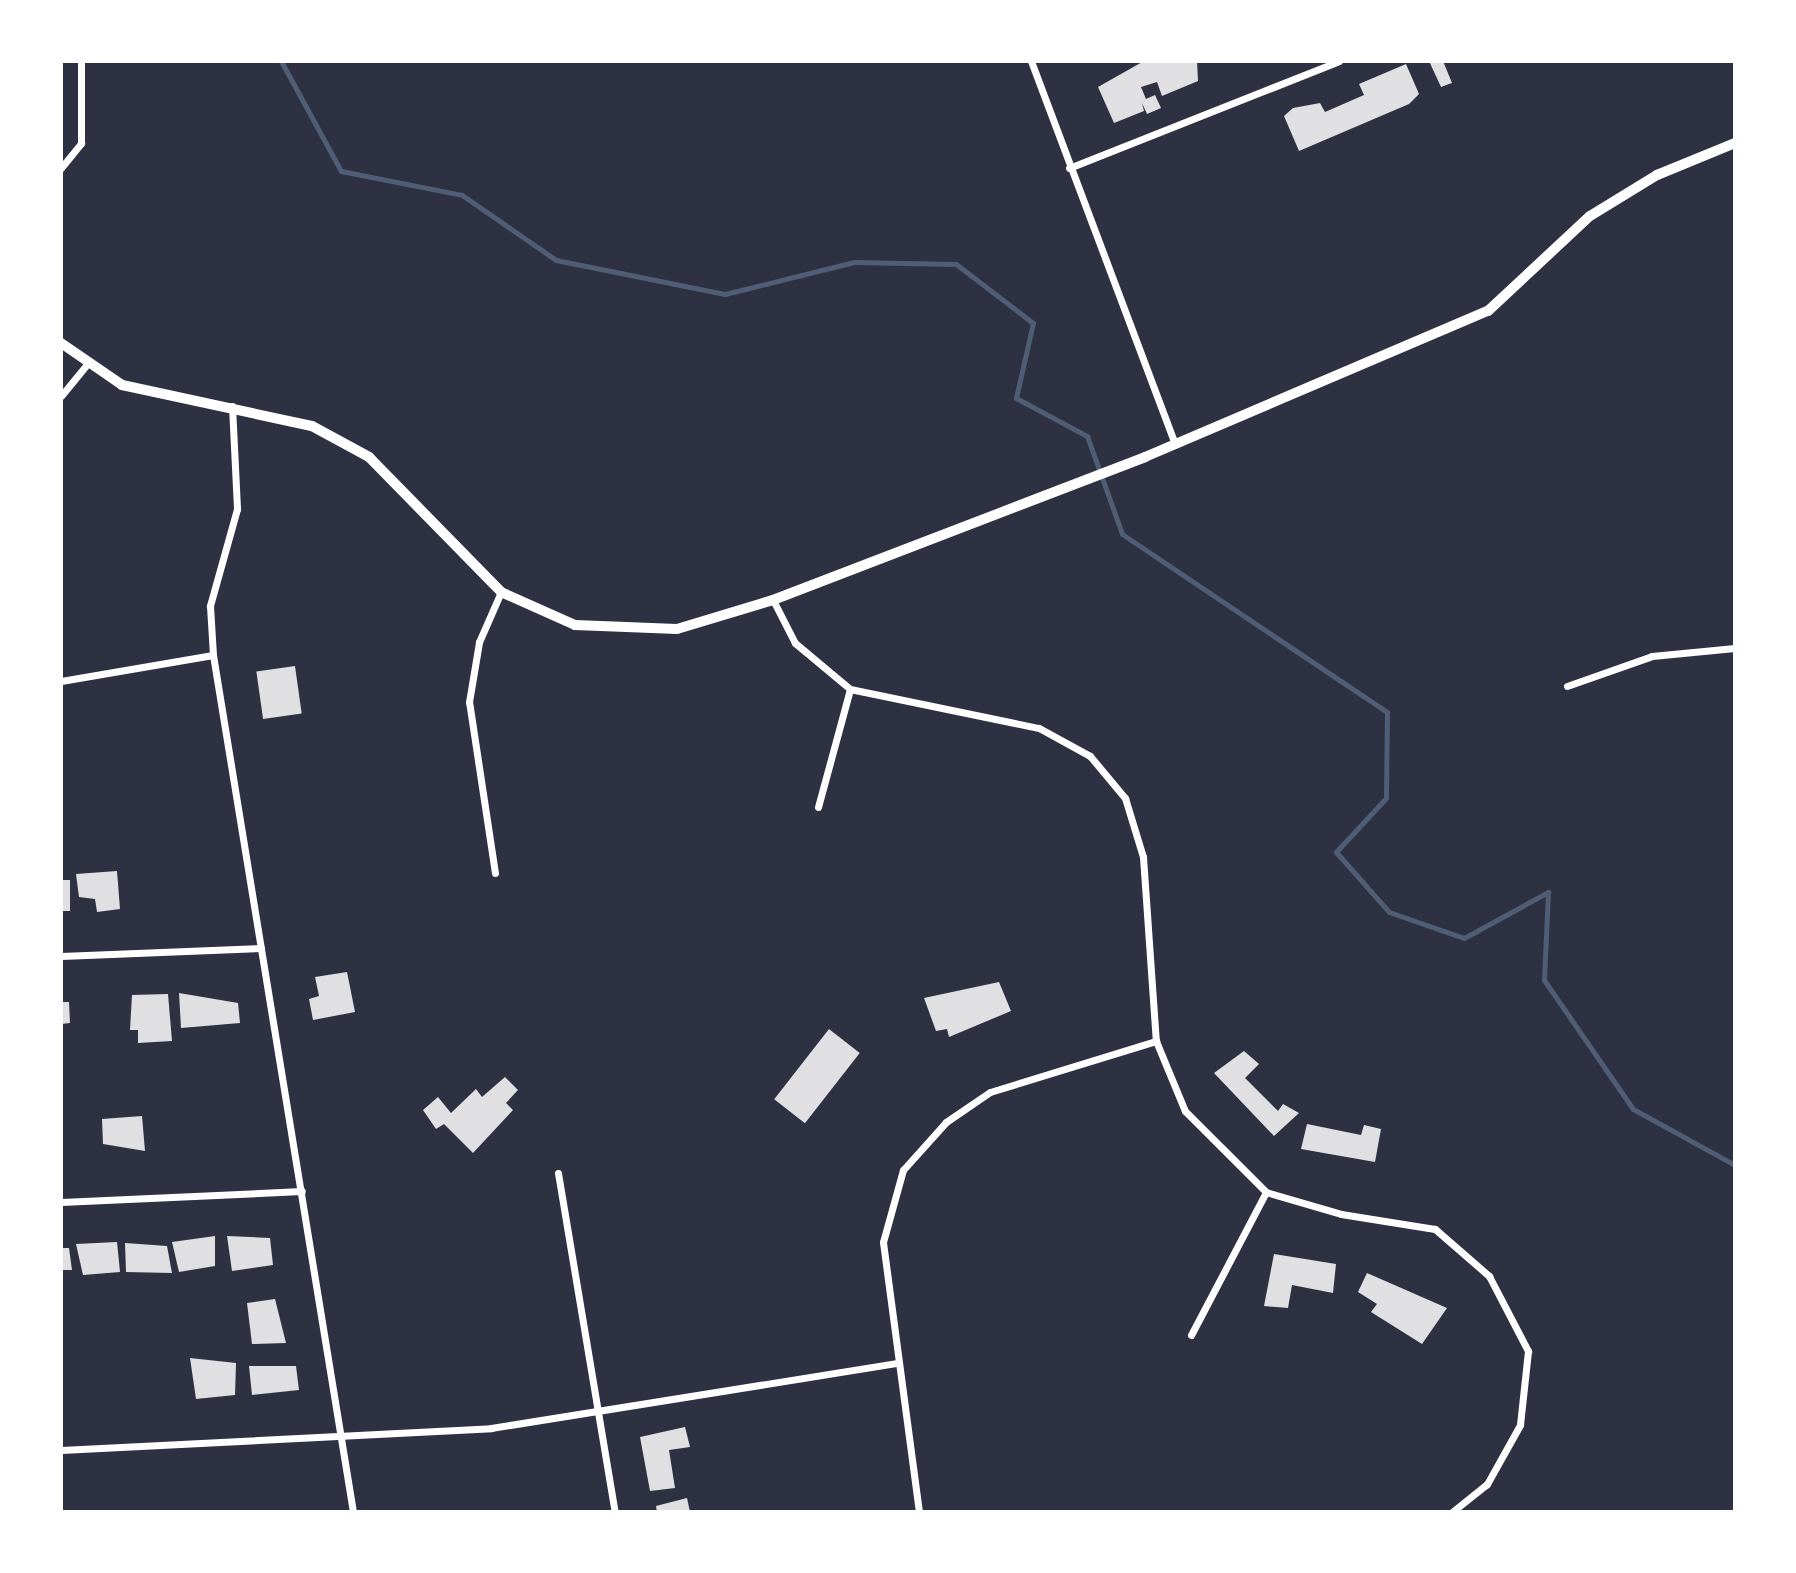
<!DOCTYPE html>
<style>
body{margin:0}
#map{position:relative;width:1796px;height:1573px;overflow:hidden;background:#2d3142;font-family:Literata,serif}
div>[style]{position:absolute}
.stream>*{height:5px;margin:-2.5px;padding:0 2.5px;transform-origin:2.5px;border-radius:2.5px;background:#4f5d75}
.building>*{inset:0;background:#e0e0e3;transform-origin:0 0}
.minor>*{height:7px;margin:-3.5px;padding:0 3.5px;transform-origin:3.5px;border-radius:3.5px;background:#fff}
.tertiary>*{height:10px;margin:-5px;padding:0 5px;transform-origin:5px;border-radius:5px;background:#fff}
span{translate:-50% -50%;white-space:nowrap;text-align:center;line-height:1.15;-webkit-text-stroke:7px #fff;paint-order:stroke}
.frame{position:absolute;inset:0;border:63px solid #fff;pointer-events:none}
</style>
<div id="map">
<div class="stream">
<i style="left:281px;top:61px;width:125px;rotate:61.4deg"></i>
<i style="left:341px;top:171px;width:123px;rotate:11.2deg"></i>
<i style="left:462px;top:195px;width:114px;rotate:34.7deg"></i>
<i style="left:556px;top:260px;width:172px;rotate:11.4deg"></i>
<i style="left:725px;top:294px;width:133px;rotate:-13.9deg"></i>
<i style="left:854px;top:262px;width:102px;rotate:1.1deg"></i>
<i style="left:956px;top:264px;width:97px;rotate:37.5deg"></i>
<i style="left:1033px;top:323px;width:77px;rotate:102.8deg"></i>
<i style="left:1016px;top:398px;width:81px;rotate:28.2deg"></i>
<i style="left:1087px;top:436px;width:104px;rotate:70.3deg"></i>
<i style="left:1122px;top:534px;width:319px;rotate:33.9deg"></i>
<i style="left:1387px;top:712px;width:86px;rotate:90.7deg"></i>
<i style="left:1386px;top:798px;width:74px;rotate:132.8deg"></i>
<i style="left:1336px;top:852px;width:80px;rotate:48.5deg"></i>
<i style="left:1389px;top:912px;width:79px;rotate:19.1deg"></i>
<i style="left:1464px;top:938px;width:96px;rotate:-28.7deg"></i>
<i style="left:1548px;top:892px;width:88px;rotate:92.6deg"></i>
<i style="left:1544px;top:980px;width:157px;rotate:55.4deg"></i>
<i style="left:1633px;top:1109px;width:116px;rotate:28.8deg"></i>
</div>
<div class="building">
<i style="clip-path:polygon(1144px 61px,1197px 61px,1198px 81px,1162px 96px,1157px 82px,1141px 87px,1146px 99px,1155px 95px,1161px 108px,1147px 114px,1142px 103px,1144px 111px,1114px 123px,1098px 87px)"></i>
<i style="clip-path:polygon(1429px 61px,1443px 61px,1452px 83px,1441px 87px)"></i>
<i style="clip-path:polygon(1406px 64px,1419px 94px,1409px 104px,1299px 151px,1284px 116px,1293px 108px,1320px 103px,1325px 112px,1364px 95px,1359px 84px)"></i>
<i style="left:295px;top:666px;width:48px;height:39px;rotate:82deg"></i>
<i style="clip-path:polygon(117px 871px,120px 909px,97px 912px,95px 899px,79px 897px,76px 874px)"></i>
<i style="left:61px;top:880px;width:9px;height:31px"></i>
<i style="clip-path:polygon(347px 972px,355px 1012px,313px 1020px,309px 999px,319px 996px,315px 977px)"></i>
<i style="clip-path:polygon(999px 982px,1011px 1011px,949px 1037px,947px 1029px,936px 1031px,924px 998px)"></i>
<i style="clip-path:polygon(179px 993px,238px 1003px,240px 1023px,181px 1028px)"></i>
<i style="clip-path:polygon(168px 994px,172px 1041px,138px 1043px,138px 1030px,130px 1030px,132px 995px)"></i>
<i style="clip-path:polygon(61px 1002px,69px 1002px,70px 1023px,61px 1024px)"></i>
<i style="left:829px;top:1029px;width:39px;height:89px;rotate:38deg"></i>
<i style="clip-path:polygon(1244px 1051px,1259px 1064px,1245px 1078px,1278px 1111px,1283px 1104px,1299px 1113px,1274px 1136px,1214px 1073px)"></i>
<i style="clip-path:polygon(505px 1077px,518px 1090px,506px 1103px,513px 1110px,473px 1153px,444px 1124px,436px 1129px,423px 1110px,438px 1097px,451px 1113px,476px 1089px,482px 1097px)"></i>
<i style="clip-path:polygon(142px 1116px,145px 1151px,103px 1144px,102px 1119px)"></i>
<i style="clip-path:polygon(1307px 1124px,1361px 1135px,1364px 1125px,1381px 1129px,1375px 1162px,1301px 1149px)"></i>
<i style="clip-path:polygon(215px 1236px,215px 1266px,179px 1272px,172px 1242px)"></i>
<i style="clip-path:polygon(227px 1236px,270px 1238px,273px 1265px,232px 1271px)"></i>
<i style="clip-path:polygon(117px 1242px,120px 1272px,83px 1275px,76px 1244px)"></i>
<i style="clip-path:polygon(125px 1243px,167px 1246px,172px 1273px,126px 1272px)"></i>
<i style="clip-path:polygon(61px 1248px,69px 1248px,72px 1270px,61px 1270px)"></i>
<i style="clip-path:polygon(1274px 1254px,1336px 1264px,1333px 1293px,1292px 1285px,1288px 1308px,1264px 1306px)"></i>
<i style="clip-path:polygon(1367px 1273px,1447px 1308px,1422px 1344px,1371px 1312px,1377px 1304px,1358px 1292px)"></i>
<i style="clip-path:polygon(275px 1299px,286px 1343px,252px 1344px,247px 1303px)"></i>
<i style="clip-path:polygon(190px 1358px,236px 1363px,235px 1395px,196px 1399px)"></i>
<i style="clip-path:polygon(249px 1366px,296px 1366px,299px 1390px,252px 1395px)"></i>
<i style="clip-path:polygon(685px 1427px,690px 1447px,669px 1450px,675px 1488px,650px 1491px,640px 1437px)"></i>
<i style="clip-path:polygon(687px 1498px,690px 1512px,657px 1512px,656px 1506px)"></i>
</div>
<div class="minor">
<i style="left:1031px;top:61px;width:410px;rotate:69.4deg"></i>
<i style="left:61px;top:168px;width:32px;rotate:-51deg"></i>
<i style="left:81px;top:143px;width:82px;rotate:-90deg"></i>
<i style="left:1069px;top:168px;width:290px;rotate:-21.6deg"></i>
<i style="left:61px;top:396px;width:43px;rotate:-50.7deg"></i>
<i style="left:232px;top:406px;width:103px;rotate:87.2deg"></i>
<i style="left:237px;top:509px;width:101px;rotate:105.6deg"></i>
<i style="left:210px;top:606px;width:49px;rotate:86.5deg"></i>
<i style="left:213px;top:655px;width:868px;rotate:80.72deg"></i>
<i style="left:773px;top:600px;width:48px;rotate:62.9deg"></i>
<i style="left:795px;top:643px;width:72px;rotate:39.9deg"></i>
<i style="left:850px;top:689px;width:193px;rotate:11.7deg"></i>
<i style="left:1039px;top:728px;width:58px;rotate:28.8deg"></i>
<i style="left:1090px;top:756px;width:55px;rotate:50.2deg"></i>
<i style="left:1125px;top:798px;width:62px;rotate:73deg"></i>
<i style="left:1143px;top:857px;width:184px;rotate:86deg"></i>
<i style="left:61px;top:681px;width:154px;rotate:-9.7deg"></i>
<i style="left:1567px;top:686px;width:90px;rotate:-19.4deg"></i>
<i style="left:1652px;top:656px;width:83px;rotate:-5.5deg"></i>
<i style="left:818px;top:807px;width:122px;rotate:-74.8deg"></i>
<i style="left:495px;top:873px;width:173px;rotate:-98.6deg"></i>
<i style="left:469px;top:702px;width:61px;rotate:-80.5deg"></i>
<i style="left:479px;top:642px;width:55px;rotate:-66.3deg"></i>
<i style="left:61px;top:956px;width:200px;rotate:-2.3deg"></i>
<i style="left:558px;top:1173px;width:344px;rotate:80.5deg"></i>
<i style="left:61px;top:1202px;width:241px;rotate:-2.6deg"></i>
<i style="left:1191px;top:1335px;width:161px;rotate:-62.3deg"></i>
<i style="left:61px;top:1450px;width:431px;rotate:-2.9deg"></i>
<i style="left:491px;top:1428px;width:410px;rotate:-9.1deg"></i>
<i style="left:919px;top:1512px;width:272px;rotate:-97.6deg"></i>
<i style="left:883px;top:1242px;width:75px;rotate:-74.5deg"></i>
<i style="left:903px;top:1170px;width:64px;rotate:-48.1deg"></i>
<i style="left:946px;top:1122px;width:53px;rotate:-34.3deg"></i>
<i style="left:990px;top:1092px;width:174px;rotate:-17.1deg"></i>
<i style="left:1156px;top:1041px;width:76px;rotate:67.5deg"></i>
<i style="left:1185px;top:1111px;width:115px;rotate:45deg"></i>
<i style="left:1266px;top:1192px;width:78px;rotate:16.3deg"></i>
<i style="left:1341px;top:1214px;width:95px;rotate:9.1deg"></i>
<i style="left:1435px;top:1229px;width:72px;rotate:41deg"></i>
<i style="left:1489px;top:1276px;width:85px;rotate:62.5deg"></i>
<i style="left:1528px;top:1351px;width:74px;rotate:96.2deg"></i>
<i style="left:1520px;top:1425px;width:68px;rotate:119.2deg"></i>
<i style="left:1487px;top:1484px;width:45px;rotate:141.3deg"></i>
</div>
<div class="tertiary">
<i style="left:61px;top:343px;width:74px;rotate:34.5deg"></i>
<i style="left:122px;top:385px;width:194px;rotate:12.2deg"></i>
<i style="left:312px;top:426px;width:65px;rotate:28.5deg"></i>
<i style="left:369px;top:457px;width:189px;rotate:45.6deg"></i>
<i style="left:501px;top:592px;width:81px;rotate:24deg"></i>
<i style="left:575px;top:625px;width:102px;rotate:2.2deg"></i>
<i style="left:677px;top:629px;width:100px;rotate:-16.8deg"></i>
<i style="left:773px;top:600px;width:399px;rotate:-21deg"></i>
<i style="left:1145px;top:457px;width:373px;rotate:-23.1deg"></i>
<i style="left:1488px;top:311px;width:139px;rotate:-43deg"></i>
<i style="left:1590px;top:216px;width:79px;rotate:-31.5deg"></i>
<i style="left:1657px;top:175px;width:84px;rotate:-22.3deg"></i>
</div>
<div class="frame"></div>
</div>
